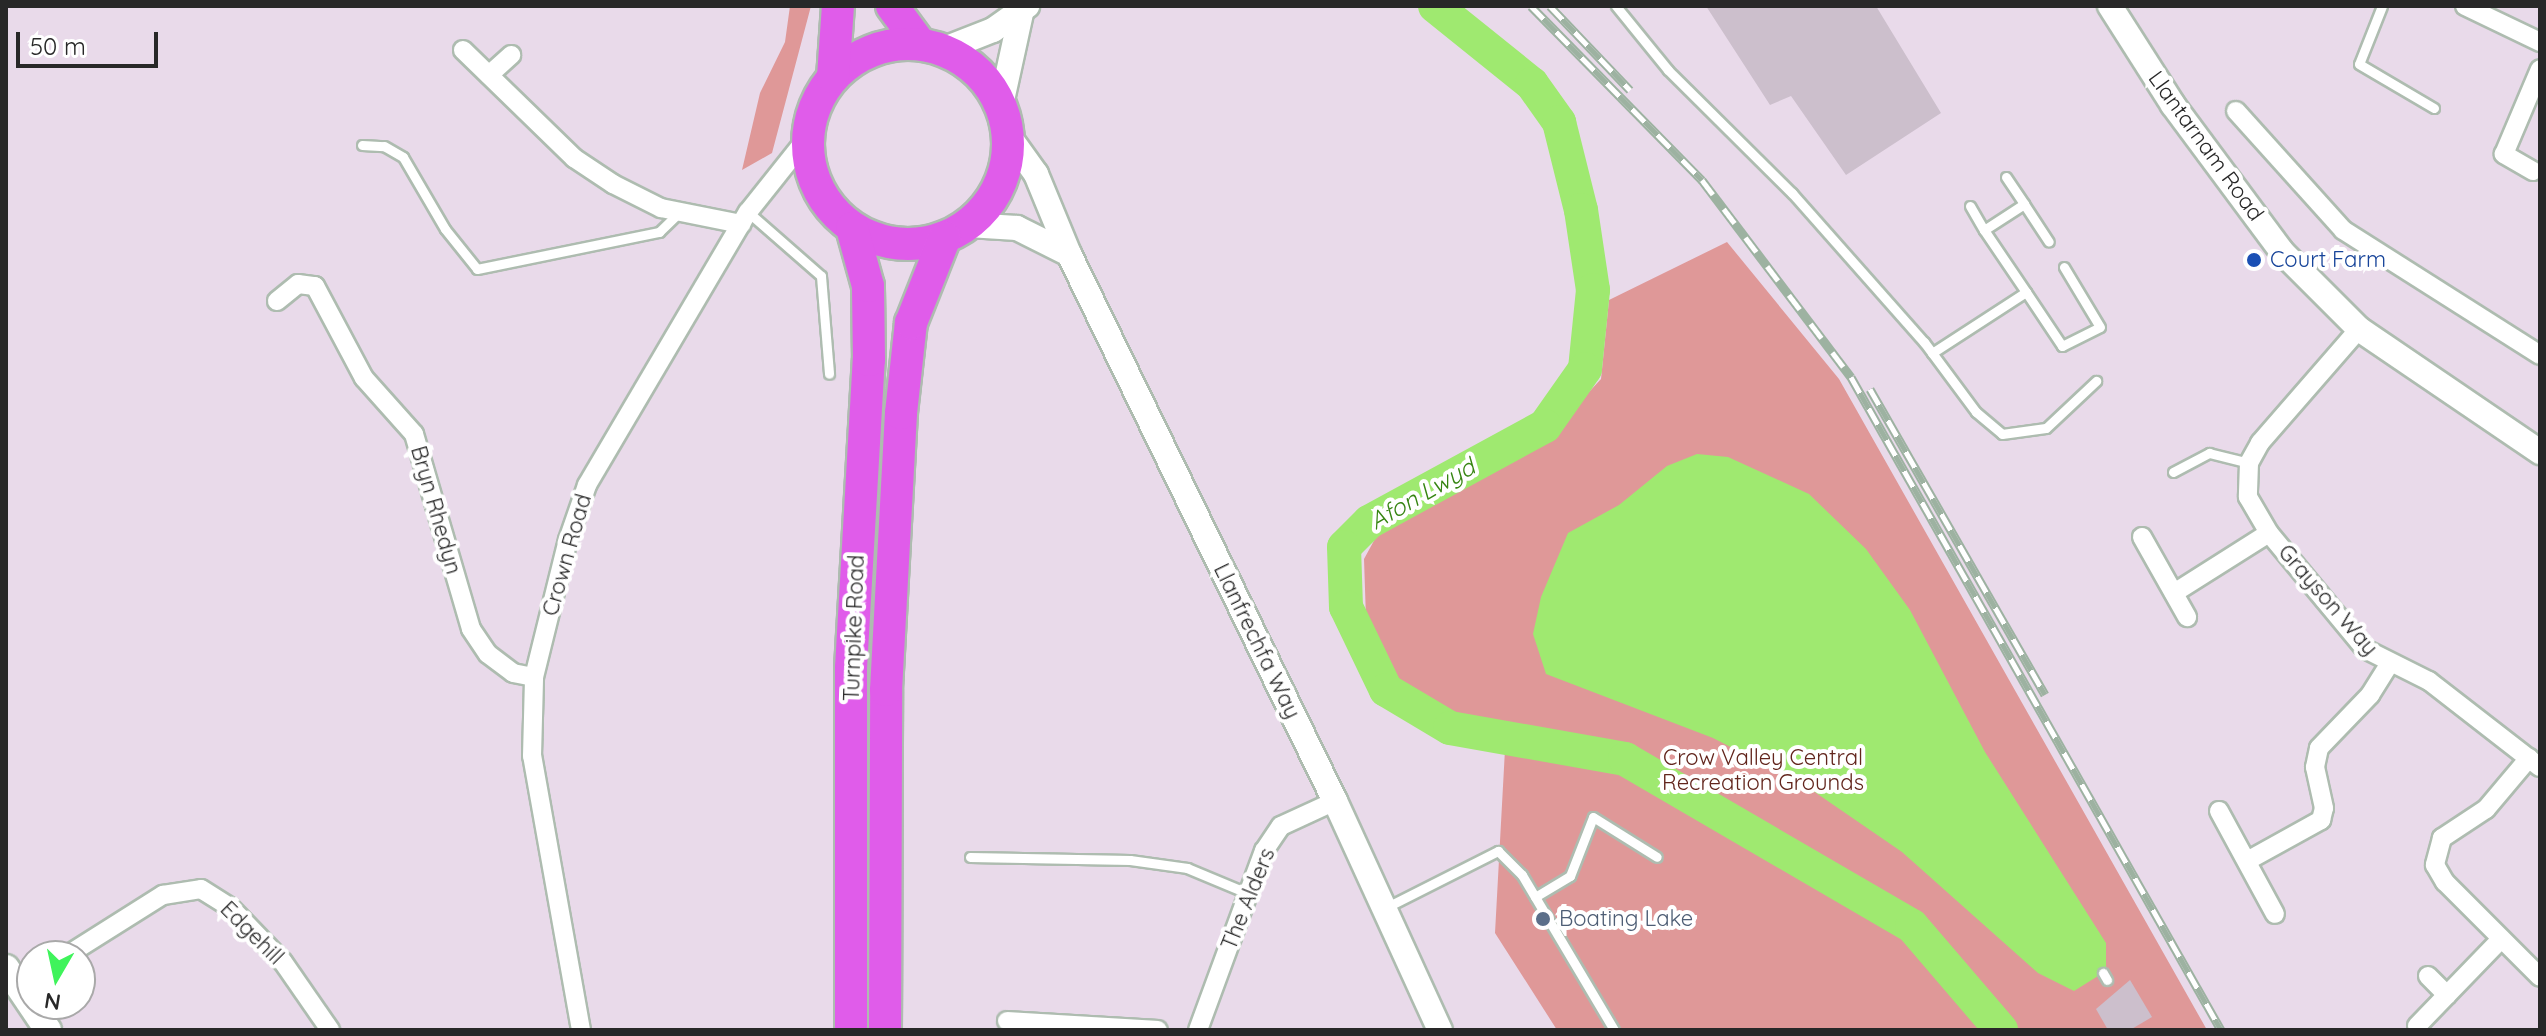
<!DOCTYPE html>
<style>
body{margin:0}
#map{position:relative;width:2546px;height:1036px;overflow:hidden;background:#e9daea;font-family:Quicksand,sans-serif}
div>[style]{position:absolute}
.green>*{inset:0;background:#df9898}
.water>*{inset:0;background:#9fe970}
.river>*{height:34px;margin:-17px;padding:0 17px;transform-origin:17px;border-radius:17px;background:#9fe970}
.building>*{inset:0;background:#ccbfcc}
.roads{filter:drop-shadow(2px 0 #aebcb0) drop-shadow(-2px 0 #aebcb0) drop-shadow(0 2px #aebcb0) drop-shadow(0 -2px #aebcb0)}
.service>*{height:9px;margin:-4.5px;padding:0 4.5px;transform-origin:4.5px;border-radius:4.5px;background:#fff}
.minor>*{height:18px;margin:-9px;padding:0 9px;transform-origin:9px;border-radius:9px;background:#fff}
.tertiary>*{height:24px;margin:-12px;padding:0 12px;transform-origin:12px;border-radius:12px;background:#fff}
.secondary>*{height:26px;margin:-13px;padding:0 13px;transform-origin:13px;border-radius:13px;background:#fff}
.trunk>*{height:32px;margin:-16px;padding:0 16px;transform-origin:16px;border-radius:16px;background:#e05cea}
.trunk>.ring{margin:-16px;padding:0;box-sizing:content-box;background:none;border:32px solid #e05cea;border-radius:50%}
.rail>*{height:9px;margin-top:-4.5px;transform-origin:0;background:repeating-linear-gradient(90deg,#fff 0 18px,#9db2a1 0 36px);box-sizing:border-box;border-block:2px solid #9db2a1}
.dots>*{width:22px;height:22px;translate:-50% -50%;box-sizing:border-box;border:4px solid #fff;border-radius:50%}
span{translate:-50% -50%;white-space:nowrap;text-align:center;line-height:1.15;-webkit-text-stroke:8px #fff;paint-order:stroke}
.street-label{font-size:22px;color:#282828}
.transit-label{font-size:22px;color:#164399}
.left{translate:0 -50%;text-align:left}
.park-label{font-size:22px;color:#62251c}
.service-label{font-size:22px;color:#4e5e75}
.water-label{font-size:24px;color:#368512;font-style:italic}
.frame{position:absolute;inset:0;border:8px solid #282828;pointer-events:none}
.north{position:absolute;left:16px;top:940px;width:80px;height:80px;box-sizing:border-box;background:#fff;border:2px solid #a9a9a9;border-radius:50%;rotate:189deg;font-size:22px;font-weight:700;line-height:32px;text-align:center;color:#282828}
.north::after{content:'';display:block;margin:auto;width:28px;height:36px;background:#3ff35b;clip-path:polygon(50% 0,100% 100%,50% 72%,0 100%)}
.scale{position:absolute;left:16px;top:32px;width:142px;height:36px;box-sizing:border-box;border:4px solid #282828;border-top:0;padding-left:10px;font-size:24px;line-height:28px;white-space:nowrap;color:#282828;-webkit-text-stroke:6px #fff;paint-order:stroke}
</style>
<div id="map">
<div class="green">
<i style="clip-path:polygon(790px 6px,811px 6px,772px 153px,742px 170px,760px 93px,785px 42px)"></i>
<i style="clip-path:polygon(1727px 242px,1839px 379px,2207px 1030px,1557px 1030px,1495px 933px,1506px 731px,1447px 720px,1394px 687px,1366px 619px,1364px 559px,1382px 526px,1539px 446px,1601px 379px,1609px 300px)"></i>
</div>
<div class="water">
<i style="clip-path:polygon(1697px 454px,1728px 457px,1809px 494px,1866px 549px,1910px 610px,1985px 752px,2106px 943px,2106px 971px,2074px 991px,2038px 973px,1902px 852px,1803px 784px,1713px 738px,1546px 674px,1533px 634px,1541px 597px,1568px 533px,1619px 505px,1667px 466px)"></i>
</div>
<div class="river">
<i style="left:1435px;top:6px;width:124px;rotate:38.8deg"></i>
<i style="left:1532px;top:84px;width:47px;rotate:54.6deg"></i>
<i style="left:1559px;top:122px;width:91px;rotate:76deg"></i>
<i style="left:1581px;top:210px;width:81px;rotate:81.5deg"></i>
<i style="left:1593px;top:290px;width:79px;rotate:95.8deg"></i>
<i style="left:1585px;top:369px;width:70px;rotate:125.1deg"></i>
<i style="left:1545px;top:426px;width:200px;rotate:151.4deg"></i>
<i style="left:1369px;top:522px;width:35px;rotate:135deg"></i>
<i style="left:1344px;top:547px;width:60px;rotate:88.1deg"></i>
<i style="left:1346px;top:607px;width:92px;rotate:64.3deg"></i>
<i style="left:1386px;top:690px;width:74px;rotate:30.7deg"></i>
<i style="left:1450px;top:728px;width:178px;rotate:10deg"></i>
<i style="left:1625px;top:759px;width:332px;rotate:30.2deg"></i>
<i style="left:1912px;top:926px;width:137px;rotate:49.4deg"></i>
</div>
<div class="building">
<i style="clip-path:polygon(1706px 6px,1876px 6px,1941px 113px,1846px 175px,1791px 96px,1770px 105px)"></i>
<i style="clip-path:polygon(2130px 980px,2152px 1017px,2130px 1030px,2108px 1030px,2096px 1009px)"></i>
</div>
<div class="roads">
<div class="service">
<i style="left:1616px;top:6px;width:82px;rotate:50.9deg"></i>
<i style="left:1668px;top:70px;width:175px;rotate:44.8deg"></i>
<i style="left:1792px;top:193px;width:199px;rotate:48.5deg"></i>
<i style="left:1924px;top:342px;width:87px;rotate:53.4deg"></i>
<i style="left:1976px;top:412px;width:34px;rotate:40deg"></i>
<i style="left:2002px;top:434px;width:44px;rotate:-7.8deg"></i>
<i style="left:2046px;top:428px;width:69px;rotate:-43.2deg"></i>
<i style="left:2382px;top:6px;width:62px;rotate:111.6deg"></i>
<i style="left:2359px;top:64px;width:87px;rotate:30.4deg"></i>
<i style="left:362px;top:145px;width:22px;rotate:3deg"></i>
<i style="left:384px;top:146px;width:22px;rotate:30deg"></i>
<i style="left:403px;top:157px;width:83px;rotate:59.7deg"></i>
<i style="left:445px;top:229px;width:51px;rotate:51.3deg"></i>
<i style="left:477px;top:269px;width:186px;rotate:-11.5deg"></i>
<i style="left:659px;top:232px;width:28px;rotate:-44deg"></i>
<i style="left:2006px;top:177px;width:32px;rotate:56deg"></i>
<i style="left:1970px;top:206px;width:28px;rotate:60deg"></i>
<i style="left:748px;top:212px;width:97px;rotate:41.2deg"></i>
<i style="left:821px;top:276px;width:98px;rotate:85.3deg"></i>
<i style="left:2026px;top:292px;width:65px;rotate:56.3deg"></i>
<i style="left:2062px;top:346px;width:42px;rotate:-26.6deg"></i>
<i style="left:2100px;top:327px;width:70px;rotate:-121deg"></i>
<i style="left:1932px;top:353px;width:112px;rotate:-33deg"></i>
<i style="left:2026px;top:292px;width:75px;rotate:-124.1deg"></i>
<i style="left:1984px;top:230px;width:48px;rotate:-33deg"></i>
<i style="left:2024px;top:204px;width:45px;rotate:56.7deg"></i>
<i style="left:2173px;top:472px;width:41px;rotate:-27.8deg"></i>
<i style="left:2209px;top:453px;width:41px;rotate:14deg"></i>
<i style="left:970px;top:857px;width:160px;rotate:1.1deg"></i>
<i style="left:1130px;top:860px;width:58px;rotate:8deg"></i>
<i style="left:1187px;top:868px;width:65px;rotate:22.6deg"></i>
<i style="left:1535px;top:897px;width:41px;rotate:-31deg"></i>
<i style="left:1570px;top:876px;width:63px;rotate:-68.7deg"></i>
<i style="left:1593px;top:817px;width:75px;rotate:32deg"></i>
<i style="left:1385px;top:908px;width:127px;rotate:-26.8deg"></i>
<i style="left:1498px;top:851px;width:34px;rotate:45deg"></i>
<i style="left:1522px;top:875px;width:180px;rotate:59.3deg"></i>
<i style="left:2103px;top:973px;width:8px;rotate:60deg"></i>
</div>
<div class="minor">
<i style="left:2465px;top:6px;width:83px;rotate:25.6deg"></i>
<i style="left:463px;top:50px;width:155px;rotate:44.2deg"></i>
<i style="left:574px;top:158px;width:47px;rotate:33.7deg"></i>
<i style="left:613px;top:184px;width:54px;rotate:26.6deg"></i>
<i style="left:661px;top:208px;width:82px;rotate:11.3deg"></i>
<i style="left:489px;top:75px;width:30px;rotate:-42deg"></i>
<i style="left:2236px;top:111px;width:160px;rotate:48deg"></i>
<i style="left:2343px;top:230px;width:233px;rotate:32.4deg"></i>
<i style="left:2533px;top:171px;width:34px;rotate:-150deg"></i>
<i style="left:2504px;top:154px;width:92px;rotate:-67deg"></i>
<i style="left:277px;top:301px;width:27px;rotate:-39deg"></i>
<i style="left:298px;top:284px;width:17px;rotate:7deg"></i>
<i style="left:315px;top:286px;width:104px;rotate:62deg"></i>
<i style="left:364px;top:378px;width:75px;rotate:48.2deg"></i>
<i style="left:414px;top:434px;width:203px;rotate:73.7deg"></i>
<i style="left:471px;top:629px;width:30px;rotate:56deg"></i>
<i style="left:488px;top:654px;width:31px;rotate:37deg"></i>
<i style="left:513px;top:673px;width:21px;rotate:11deg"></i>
<i style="left:2359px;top:329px;width:151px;rotate:131deg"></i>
<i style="left:2260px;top:443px;width:23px;rotate:119deg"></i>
<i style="left:2249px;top:463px;width:34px;rotate:92deg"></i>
<i style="left:2248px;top:497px;width:42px;rotate:59.7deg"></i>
<i style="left:2269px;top:533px;width:151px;rotate:50.4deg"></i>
<i style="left:2365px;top:649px;width:72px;rotate:26.6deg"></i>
<i style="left:2429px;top:681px;width:140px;rotate:37.8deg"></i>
<i style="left:2142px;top:537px;width:92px;rotate:60.6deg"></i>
<i style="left:2174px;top:593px;width:112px;rotate:-32.3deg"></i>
<i style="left:2529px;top:758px;width:67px;rotate:130.1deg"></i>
<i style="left:2486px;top:809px;width:53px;rotate:146.6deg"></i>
<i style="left:2442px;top:838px;width:28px;rotate:105deg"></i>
<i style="left:2435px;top:865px;width:20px;rotate:60deg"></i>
<i style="left:2445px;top:882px;width:134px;rotate:45deg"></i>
<i style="left:2219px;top:811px;width:117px;rotate:61.5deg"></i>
<i style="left:2247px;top:861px;width:85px;rotate:-29deg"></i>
<i style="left:2321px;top:820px;width:12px;rotate:-76deg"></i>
<i style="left:2324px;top:808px;width:42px;rotate:-102.4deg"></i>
<i style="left:2315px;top:767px;width:19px;rotate:-78deg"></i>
<i style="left:2319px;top:748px;width:74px;rotate:-46.1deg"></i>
<i style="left:2370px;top:695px;width:36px;rotate:-58deg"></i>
<i style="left:66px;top:956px;width:115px;rotate:-32.2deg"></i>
<i style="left:163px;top:895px;width:38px;rotate:-9deg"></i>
<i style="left:201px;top:889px;width:34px;rotate:32deg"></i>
<i style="left:230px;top:907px;width:76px;rotate:46.1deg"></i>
<i style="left:283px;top:962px;width:83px;rotate:55.3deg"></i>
<i style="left:2428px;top:976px;width:27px;rotate:45deg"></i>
<i style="left:1007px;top:1021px;width:151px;rotate:3.4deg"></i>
<i style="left:2417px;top:1026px;width:121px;rotate:-46deg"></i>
<i style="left:581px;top:1030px;width:278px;rotate:-100.1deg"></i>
<i style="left:532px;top:756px;width:79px;rotate:-88.5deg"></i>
<i style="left:534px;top:677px;width:141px;rotate:-76.1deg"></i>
<i style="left:568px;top:540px;width:58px;rotate:-70.9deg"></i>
<i style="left:587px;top:485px;width:317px;rotate:-59.5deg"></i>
<i style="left:748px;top:212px;width:95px;rotate:-51.4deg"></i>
<i style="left:1198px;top:1030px;width:191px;rotate:-69.8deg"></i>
<i style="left:1264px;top:851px;width:30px;rotate:-56deg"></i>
<i style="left:1281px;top:826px;width:60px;rotate:-24.8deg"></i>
</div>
<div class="tertiary">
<i style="left:2110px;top:6px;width:117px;rotate:57.5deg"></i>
<i style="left:2173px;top:105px;width:183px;rotate:53.4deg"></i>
<i style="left:2282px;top:252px;width:109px;rotate:45deg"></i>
<i style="left:2359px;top:329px;width:219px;rotate:34.2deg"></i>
<i style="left:942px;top:50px;width:55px;rotate:-21.4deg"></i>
<i style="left:993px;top:30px;width:42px;rotate:-35.2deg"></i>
<i style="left:1001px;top:105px;width:94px;rotate:-77.7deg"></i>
<i style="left:1008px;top:135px;width:48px;rotate:54.3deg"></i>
<i style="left:1036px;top:174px;width:87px;rotate:67.6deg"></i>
<i style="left:1069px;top:254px;width:608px;rotate:64.07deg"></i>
<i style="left:1335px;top:801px;width:252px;rotate:65.4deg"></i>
<i style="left:968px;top:225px;width:49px;rotate:3.5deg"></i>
<i style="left:1017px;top:228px;width:58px;rotate:26.6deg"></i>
</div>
<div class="secondary">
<i style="left:6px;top:968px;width:75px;rotate:55.9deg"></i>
</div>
<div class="trunk">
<i style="left:892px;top:6px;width:47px;rotate:53.6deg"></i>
<i class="ring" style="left:808px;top:44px;width:168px;height:168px"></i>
<i style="left:833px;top:77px;width:71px;rotate:-86deg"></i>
<i style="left:851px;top:1030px;width:362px;rotate:-90deg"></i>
<i style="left:851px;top:668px;width:309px;rotate:-86.7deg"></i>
<i style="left:869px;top:360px;width:74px;rotate:-90.8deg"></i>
<i style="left:868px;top:286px;width:60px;rotate:-105.4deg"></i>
<i style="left:885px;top:1030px;width:340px;rotate:-89.8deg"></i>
<i style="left:886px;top:690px;width:277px;rotate:-86.9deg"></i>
<i style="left:901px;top:413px;width:91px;rotate:-83.7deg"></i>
<i style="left:911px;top:323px;width:92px;rotate:-68.4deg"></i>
</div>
</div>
<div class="rail">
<i style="left:1531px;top:6px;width:244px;rotate:45.5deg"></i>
<i style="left:1702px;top:180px;width:247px;rotate:52.9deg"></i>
<i style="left:1851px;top:377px;width:751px;rotate:60.46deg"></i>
<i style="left:1550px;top:6px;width:116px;rotate:46.4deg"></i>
<i style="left:1870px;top:389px;width:352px;rotate:60.2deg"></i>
</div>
<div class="dots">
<i style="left:2254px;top:260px;background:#1a4fb4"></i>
<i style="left:1543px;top:919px;background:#5c6f8a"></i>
</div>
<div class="street-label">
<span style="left:2206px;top:146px;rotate:54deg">Llantarnam Road</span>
<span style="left:436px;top:510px;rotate:74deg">Bryn Rhedyn</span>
<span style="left:567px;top:555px;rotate:-74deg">Crown Road</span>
<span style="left:2328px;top:600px;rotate:49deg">Grayson Way</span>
<span style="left:854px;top:628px;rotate:-88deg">Turnpike Road</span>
<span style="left:1257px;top:641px;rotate:64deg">Llanfrechfa Way</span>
<span style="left:1248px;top:899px;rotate:-68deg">The Alders</span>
<span style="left:252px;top:933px;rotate:45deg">Edgehill</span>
</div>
<div class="transit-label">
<span class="left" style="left:2270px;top:260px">Court Farm</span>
</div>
<div class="park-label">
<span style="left:1763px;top:770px">Crow Valley Central<br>Recreation Grounds</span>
</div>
<div class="service-label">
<span class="left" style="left:1559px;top:919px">Boating Lake</span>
</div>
<div class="water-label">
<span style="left:1422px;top:494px;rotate:-30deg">Afon Lwyd</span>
</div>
<div class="frame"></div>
<div class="north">N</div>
<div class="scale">50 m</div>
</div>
